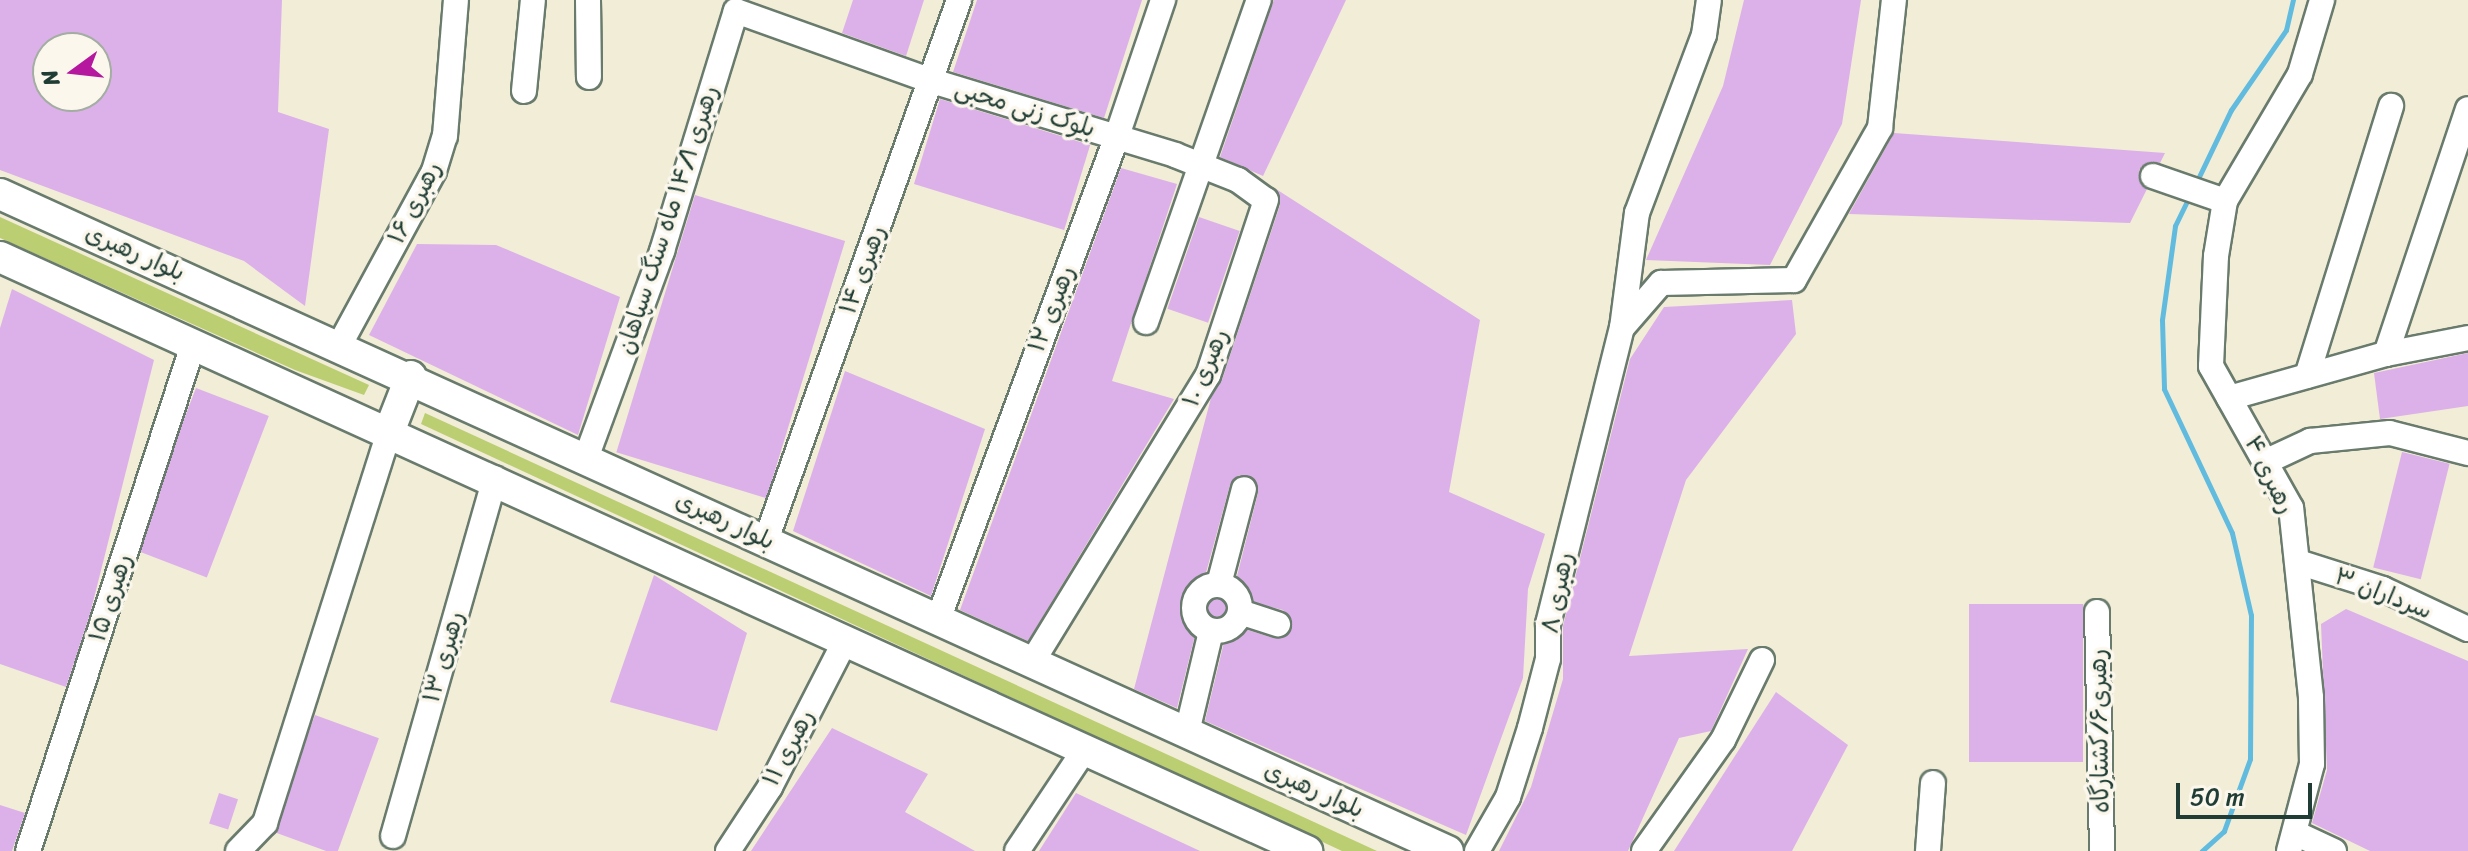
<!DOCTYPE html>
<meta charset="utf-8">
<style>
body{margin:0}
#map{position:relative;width:2468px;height:851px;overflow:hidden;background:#f2edd7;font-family:Sriracha,"Playpen Sans Arabic",sans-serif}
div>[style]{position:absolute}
.green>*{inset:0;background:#bbce71}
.stream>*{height:5px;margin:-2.5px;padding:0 2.5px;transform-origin:2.5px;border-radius:2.5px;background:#61bbdf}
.building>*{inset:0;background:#dcb1e9;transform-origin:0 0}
.roads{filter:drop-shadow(2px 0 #697b6d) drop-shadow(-2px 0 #697b6d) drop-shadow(0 2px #697b6d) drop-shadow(0 -2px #697b6d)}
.minor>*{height:24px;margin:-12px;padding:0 12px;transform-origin:12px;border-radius:12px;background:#fff}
.minor>.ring{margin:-12px;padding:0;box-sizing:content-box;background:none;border:24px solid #fff;border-radius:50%}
.major>*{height:30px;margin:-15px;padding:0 15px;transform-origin:15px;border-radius:15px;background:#fff}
span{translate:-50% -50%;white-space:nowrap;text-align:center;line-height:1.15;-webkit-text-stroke:7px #fbf7ec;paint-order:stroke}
.street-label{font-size:24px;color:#1f3d34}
.north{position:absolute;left:32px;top:32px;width:80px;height:80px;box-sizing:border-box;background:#fbf7ec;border:2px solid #a3ada2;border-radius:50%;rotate:255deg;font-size:22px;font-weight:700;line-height:32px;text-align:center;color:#1f3d34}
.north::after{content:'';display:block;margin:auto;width:28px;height:36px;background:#b5179e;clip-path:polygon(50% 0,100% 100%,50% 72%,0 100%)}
.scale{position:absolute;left:2176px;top:783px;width:136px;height:36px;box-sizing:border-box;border:4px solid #1f3d34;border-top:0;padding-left:10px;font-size:24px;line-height:28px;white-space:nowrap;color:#1f3d34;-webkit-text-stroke:6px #fbf7ec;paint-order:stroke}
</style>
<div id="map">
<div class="green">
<i style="clip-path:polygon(0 217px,369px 385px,364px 395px,295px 370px,0 238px)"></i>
<i style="clip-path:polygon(425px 413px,1377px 851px,1342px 851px,421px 424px)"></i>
</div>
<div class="stream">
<i style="left:2195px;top:185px;width:83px;rotate:-64.4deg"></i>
<i style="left:2231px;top:110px;width:97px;rotate:-55.5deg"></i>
<i style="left:2286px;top:30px;width:31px;rotate:-77deg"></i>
<i style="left:2189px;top:197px;width:32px;rotate:116deg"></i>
<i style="left:2175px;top:226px;width:95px;rotate:97.9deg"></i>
<i style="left:2162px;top:320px;width:69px;rotate:88.3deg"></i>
<i style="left:2164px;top:389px;width:159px;rotate:64.7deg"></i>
<i style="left:2232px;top:533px;width:84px;rotate:77deg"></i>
<i style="left:2251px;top:615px;width:144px;rotate:90.4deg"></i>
<i style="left:2250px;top:759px;width:77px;rotate:109.9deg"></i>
<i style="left:2224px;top:831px;width:30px;rotate:138deg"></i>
</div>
<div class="building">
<i style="clip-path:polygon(evenodd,0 0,282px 0,278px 112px,329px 129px,305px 306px,244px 261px,0 170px,0 0,48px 48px,96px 48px,96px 96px,48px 96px,48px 48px)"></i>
<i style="clip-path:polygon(853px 0,924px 0,906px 56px,842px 33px)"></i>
<i style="clip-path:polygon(977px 0,1142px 0,1104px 118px,953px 72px)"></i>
<i style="clip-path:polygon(1274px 0,1346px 0,1263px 176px,1220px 157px)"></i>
<i style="clip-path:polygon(1744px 0,1861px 0,1842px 124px,1770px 265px,1646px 260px,1723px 86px)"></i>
<i style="left:940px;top:99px;width:157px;height:89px;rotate:17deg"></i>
<i style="clip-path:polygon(1894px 133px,2165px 153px,2160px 163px,2149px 162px,2139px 170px,2147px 189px,2130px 223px,1849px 214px)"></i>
<i style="clip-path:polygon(1121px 168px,1177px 184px,1112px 381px,1174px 399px,1028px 641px,960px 610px)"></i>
<i style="clip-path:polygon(evenodd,1276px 189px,1480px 320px,1449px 492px,1545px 534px,1528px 589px,1523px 678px,1466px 835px,1205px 721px,1226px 634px,1215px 617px,1206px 617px,1197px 627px,1177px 708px,1134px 689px,1211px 398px,1222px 380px,1280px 205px,1276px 189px,1239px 475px,1254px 478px,1258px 493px,1234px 588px,1216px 599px,1208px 594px,1204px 580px,1230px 485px,1239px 475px,1276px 189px,1236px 598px,1283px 610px,1292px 620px,1292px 629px,1274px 638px,1235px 626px,1225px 614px,1236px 598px)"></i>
<i style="left:695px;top:195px;width:157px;height:269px;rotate:17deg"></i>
<i style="left:1199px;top:217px;width:43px;height:97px;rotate:19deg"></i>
<i style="clip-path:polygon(417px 244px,496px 245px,620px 297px,578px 435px,369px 335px)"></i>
<i style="clip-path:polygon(12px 289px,154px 360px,90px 614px,66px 687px,0 664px,0 328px)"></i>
<i style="clip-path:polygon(1792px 300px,1796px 334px,1686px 480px,1629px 656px,1748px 649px,1711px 731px,1679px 738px,1628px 851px,1499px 851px,1531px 787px,1563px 679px,1563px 626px,1630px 359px,1664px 307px)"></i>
<i style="clip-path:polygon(2468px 353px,2468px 406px,2380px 419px,2374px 373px)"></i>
<i style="clip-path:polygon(845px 371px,985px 429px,931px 596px,793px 531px)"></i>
<i style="left:196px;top:388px;width:78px;height:173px;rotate:21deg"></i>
<i style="left:2402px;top:452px;width:49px;height:119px;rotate:14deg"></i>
<i style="clip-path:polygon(654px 575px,747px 633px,717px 731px,610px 702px)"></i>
<i style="left:2083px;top:604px;width:158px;height:114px;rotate:90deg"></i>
<i style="clip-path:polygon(2346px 609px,2468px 661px,2468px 851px,2370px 851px,2312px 823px,2327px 770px,2321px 624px)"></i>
<i style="clip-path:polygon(1776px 692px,1848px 745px,1792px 851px,1674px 851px)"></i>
<i style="left:315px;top:715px;width:68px;height:124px;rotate:20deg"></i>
<i style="clip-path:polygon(832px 728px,928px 774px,905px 812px,975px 851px,751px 851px)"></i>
<i style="left:219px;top:793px;width:20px;height:32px;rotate:18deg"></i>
<i style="clip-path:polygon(1076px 793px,1200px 851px,1039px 851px)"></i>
<i style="clip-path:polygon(0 805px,25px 813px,12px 851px,0 851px)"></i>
</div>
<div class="roads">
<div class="minor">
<i style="left:588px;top:0;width:77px;rotate:89.3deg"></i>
<i style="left:524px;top:91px;width:91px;rotate:-84.4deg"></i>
<i style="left:2153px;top:176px;width:76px;rotate:19.1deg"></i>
<i style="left:1146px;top:322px;width:341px;rotate:-70.7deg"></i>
<i style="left:1622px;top:328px;width:60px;rotate:-49.1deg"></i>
<i style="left:1661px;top:283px;width:133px;rotate:-1.3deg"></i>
<i style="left:1794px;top:280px;width:175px;rotate:-60.5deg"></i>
<i style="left:1880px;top:128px;width:129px;rotate:-83.8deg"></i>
<i style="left:339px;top:346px;width:199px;rotate:-61.5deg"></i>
<i style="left:434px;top:171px;width:37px;rotate:-73deg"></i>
<i style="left:445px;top:136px;width:136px;rotate:-85.4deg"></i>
<i style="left:2386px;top:354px;width:258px;rotate:-71.5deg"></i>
<i style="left:2307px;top:376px;width:283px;rotate:-72.7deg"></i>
<i style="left:2229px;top:398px;width:163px;rotate:-15.7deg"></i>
<i style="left:2386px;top:354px;width:84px;rotate:-11deg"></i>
<i style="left:586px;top:458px;width:221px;rotate:-69.8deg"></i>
<i style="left:662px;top:251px;width:251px;rotate:-72.9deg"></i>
<i style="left:736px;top:11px;width:208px;rotate:19.7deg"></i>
<i style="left:932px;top:81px;width:254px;rotate:16.9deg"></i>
<i style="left:1175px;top:155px;width:68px;rotate:21.6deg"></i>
<i style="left:1238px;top:180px;width:34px;rotate:36deg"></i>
<i style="left:1266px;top:200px;width:184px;rotate:108.3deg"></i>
<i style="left:1208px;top:375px;width:335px;rotate:121.5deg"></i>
<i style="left:2265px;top:462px;width:50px;rotate:-25deg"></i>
<i style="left:2310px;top:441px;width:80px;rotate:-5.7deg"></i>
<i style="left:2390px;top:433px;width:81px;rotate:14.4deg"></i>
<i style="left:766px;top:540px;width:573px;rotate:-70.33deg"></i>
<i style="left:2298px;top:562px;width:89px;rotate:17.6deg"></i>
<i style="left:2383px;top:589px;width:94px;rotate:25.2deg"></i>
<i style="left:1219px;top:584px;width:98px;rotate:-75.3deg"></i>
<i class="ring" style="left:1194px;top:585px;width:22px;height:22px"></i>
<i style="left:1240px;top:612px;width:40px;rotate:18deg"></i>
<i style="left:2097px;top:612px;width:239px;rotate:88.8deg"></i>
<i style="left:939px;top:617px;width:513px;rotate:-69.69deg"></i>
<i style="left:1117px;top:136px;width:144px;rotate:-71.3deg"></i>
<i style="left:1187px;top:732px;width:104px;rotate:-76.6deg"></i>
<i style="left:2295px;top:833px;width:43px;rotate:24.8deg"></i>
<i style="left:393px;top:836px;width:372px;rotate:-74.1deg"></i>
<i style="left:28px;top:851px;width:532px;rotate:-71.94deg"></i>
<i style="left:238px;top:851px;width:39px;rotate:-46deg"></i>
<i style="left:265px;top:823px;width:410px;rotate:-72.4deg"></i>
<i style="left:728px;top:851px;width:77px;rotate:-56.7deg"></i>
<i style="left:770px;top:787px;width:162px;rotate:-62.8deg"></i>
<i style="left:1017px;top:851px;width:123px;rotate:-56.3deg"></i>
<i style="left:1477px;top:851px;width:62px;rotate:-60.1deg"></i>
<i style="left:1508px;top:797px;width:72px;rotate:-72.3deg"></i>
<i style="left:1530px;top:728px;width:71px;rotate:-75.4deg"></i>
<i style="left:1548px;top:659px;width:35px;rotate:-90deg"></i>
<i style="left:1548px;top:624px;width:305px;rotate:-76deg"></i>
<i style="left:1622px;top:328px;width:116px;rotate:-82.6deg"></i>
<i style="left:1637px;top:213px;width:190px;rotate:-69.4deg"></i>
<i style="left:1704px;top:35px;width:35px;rotate:-82deg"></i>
<i style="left:1644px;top:851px;width:136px;rotate:-54.6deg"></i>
<i style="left:1723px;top:740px;width:89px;rotate:-64deg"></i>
<i style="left:1928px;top:851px;width:68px;rotate:-85.8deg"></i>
<i style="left:2289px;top:851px;width:90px;rotate:-75.2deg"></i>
<i style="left:2312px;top:764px;width:67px;rotate:-90.9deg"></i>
<i style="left:2311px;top:697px;width:190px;rotate:-96deg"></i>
<i style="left:2291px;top:508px;width:163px;rotate:-119.4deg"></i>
<i style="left:2211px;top:366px;width:110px;rotate:-87.4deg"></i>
<i style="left:2216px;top:256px;width:56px;rotate:-80.7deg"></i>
<i style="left:2225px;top:201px;width:147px;rotate:-59.4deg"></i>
<i style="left:2300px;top:74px;width:77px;rotate:-73.4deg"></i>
</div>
<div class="major">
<i style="left:0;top:194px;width:1590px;rotate:24.41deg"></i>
<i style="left:0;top:257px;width:1436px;rotate:24.44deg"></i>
<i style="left:389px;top:432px;width:60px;rotate:-68.6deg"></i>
</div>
</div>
<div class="street-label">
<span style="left:1025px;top:109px;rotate:17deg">بلوک زنی محبی</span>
<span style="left:415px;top:203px;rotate:-63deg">رهبری ۱۶</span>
<span style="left:668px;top:220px;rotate:-72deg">رهبری ۱۴/۱ ماه سنگ سپاهان</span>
<span style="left:135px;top:253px;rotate:24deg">بلوار رهبری</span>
<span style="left:863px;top:270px;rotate:-70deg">رهبری ۱۴</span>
<span style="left:1052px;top:309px;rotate:-69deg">رهبری ۱۲</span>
<span style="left:1206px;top:368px;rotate:-67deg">رهبری ۱۰</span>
<span style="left:2269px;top:475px;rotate:64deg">رهبری ۴</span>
<span style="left:725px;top:521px;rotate:25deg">بلوار رهبری</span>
<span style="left:1558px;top:593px;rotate:-79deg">رهبری ۸</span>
<span style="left:2383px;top:594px;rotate:21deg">سرداران ۳</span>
<span style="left:111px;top:598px;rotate:-72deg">رهبری ۱۵</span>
<span style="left:444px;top:657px;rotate:-74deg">رهبری ۱۳</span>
<span style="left:2100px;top:731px;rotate:-91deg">رهبری۶/کشتارگاه</span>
<span style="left:789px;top:748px;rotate:-62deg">رهبری ۱۱</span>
<span style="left:1314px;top:790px;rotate:24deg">بلوار رهبری</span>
</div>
<div class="north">N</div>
<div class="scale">50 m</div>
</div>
